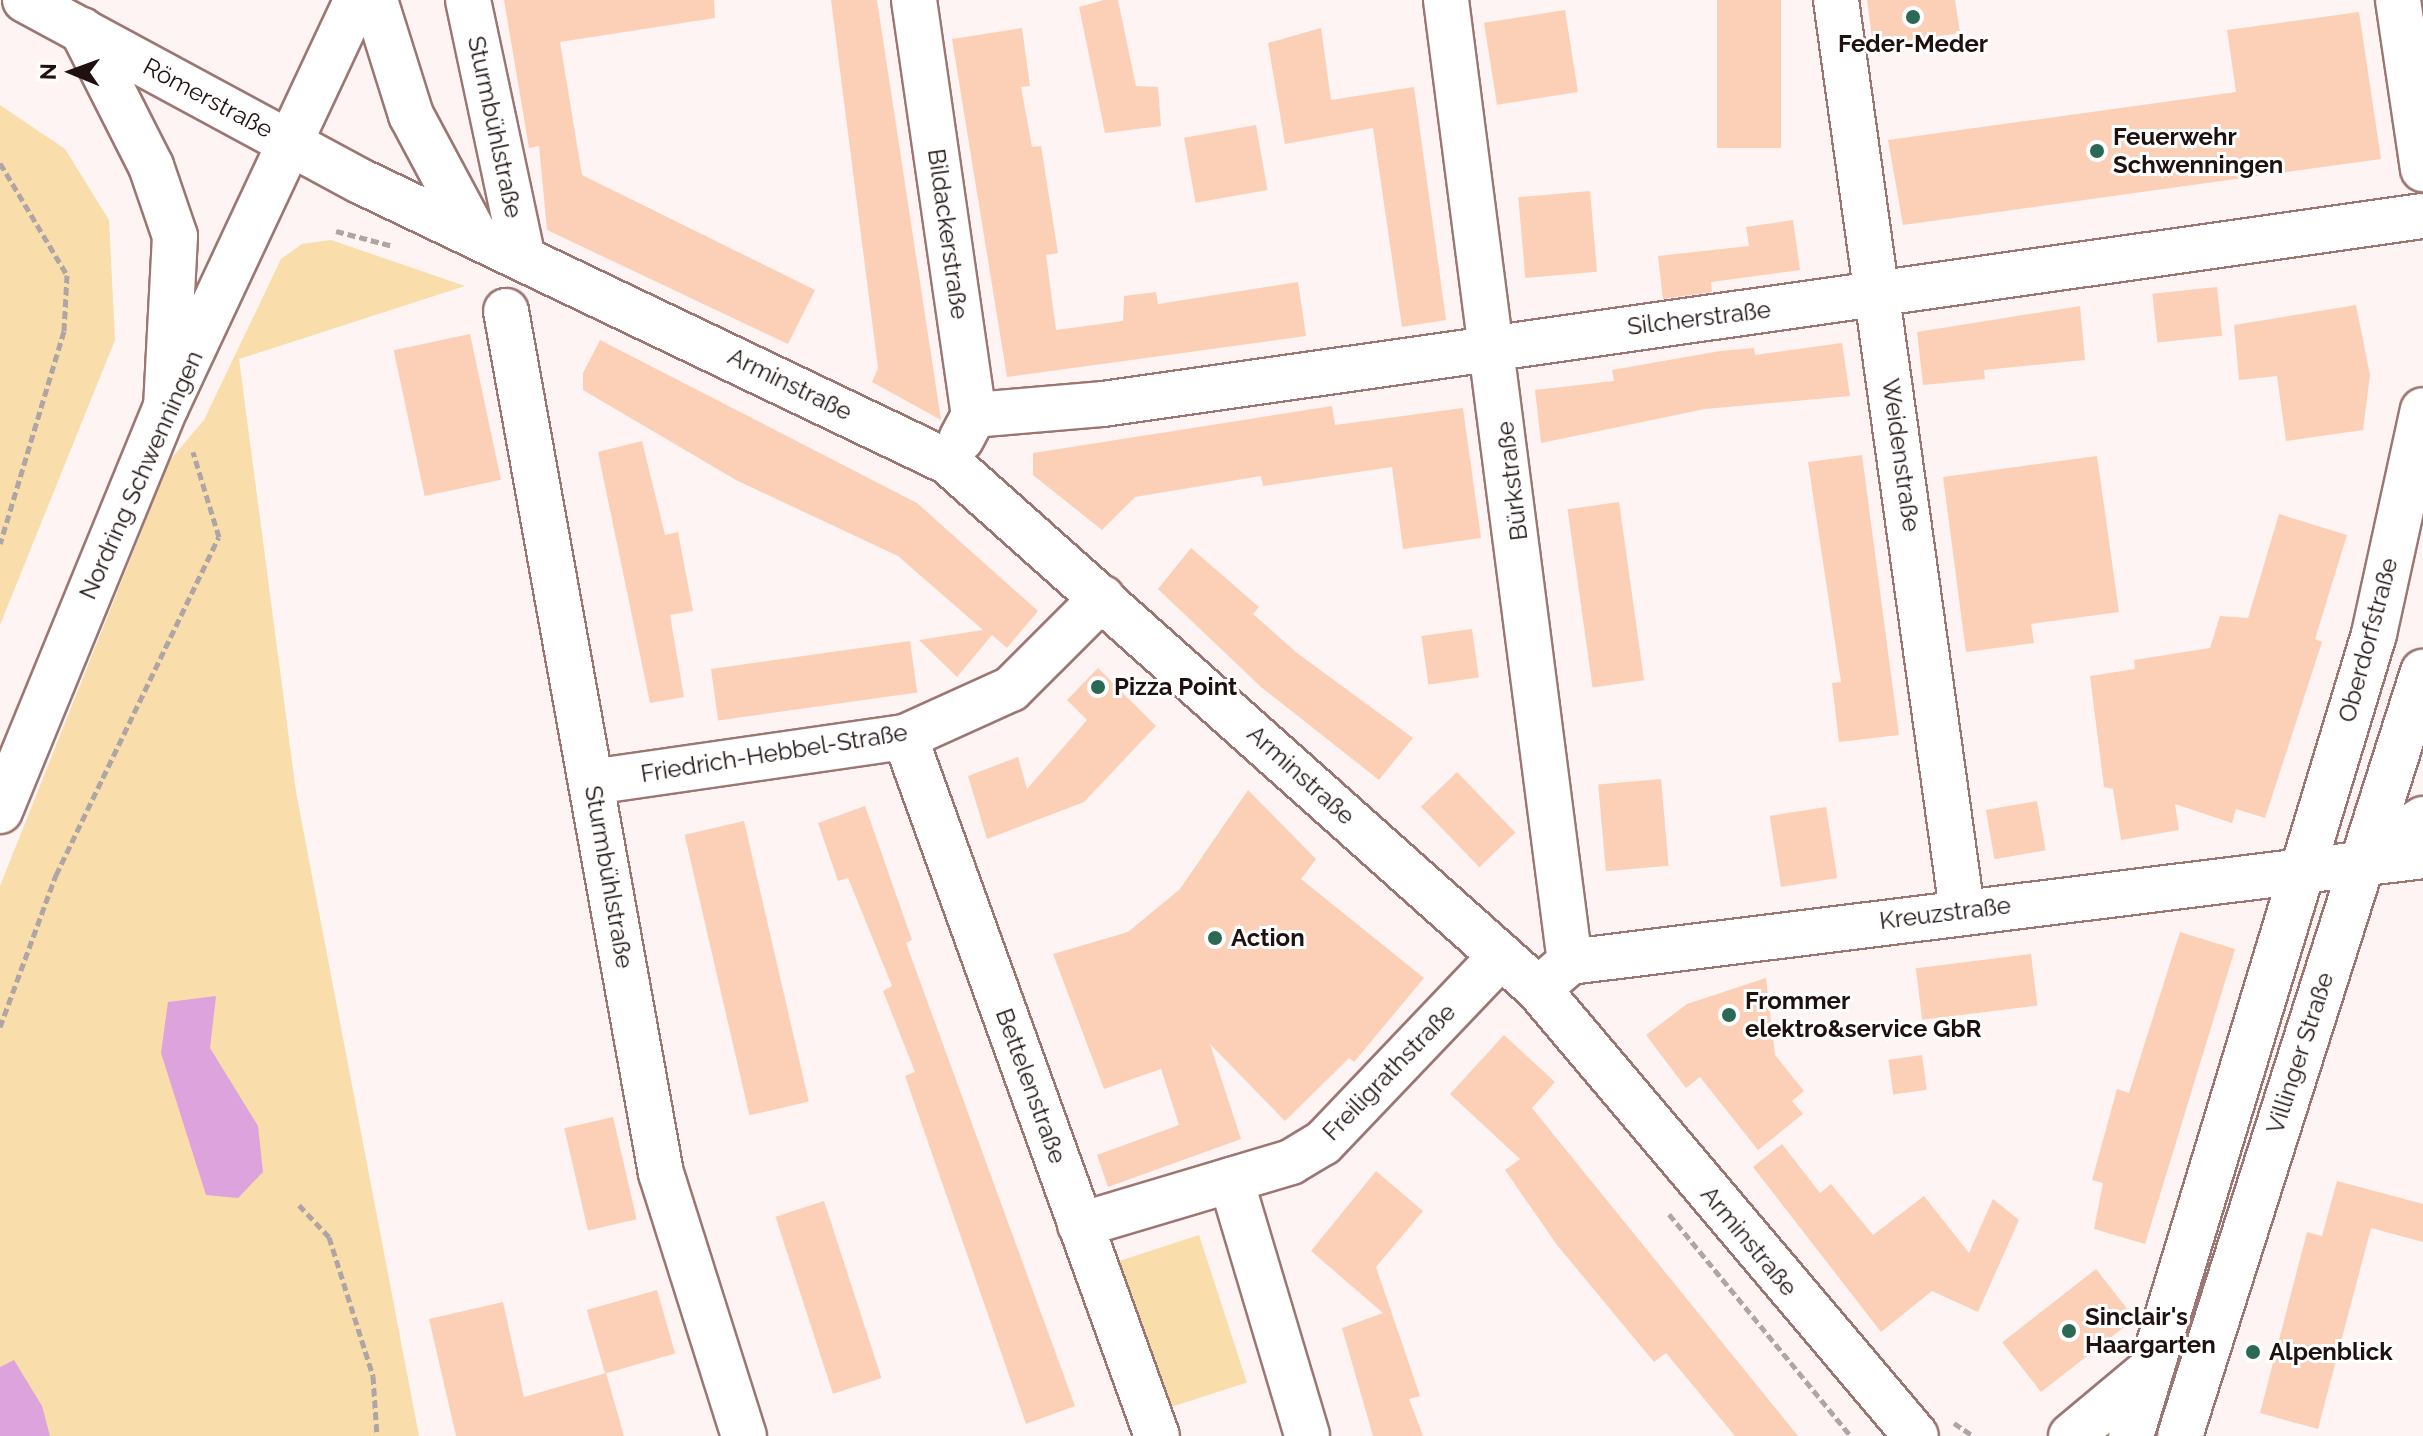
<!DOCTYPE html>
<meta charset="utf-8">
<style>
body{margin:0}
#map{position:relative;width:2423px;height:1436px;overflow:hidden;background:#fdf4f3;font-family:Raleway,sans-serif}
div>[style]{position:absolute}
.green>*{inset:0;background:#f9ddaa;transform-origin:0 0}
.water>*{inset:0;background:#dca3dd}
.building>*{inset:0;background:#fcd0b6;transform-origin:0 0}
.path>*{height:5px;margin-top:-2.5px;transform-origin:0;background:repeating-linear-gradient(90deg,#afa5a4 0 8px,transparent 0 12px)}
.roads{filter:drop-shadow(2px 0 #9c7673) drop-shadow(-2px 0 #9c7673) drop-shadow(0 2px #9c7673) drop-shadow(0 -2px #9c7673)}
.minor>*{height:44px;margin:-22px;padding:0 22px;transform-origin:22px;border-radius:22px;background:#fff}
.major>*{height:44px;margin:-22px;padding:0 22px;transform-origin:22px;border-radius:22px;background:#fff}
.dots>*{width:22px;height:22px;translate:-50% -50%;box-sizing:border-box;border:4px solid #fff;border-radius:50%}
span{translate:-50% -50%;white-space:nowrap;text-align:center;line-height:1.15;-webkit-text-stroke:6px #fff;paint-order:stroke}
.poi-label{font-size:24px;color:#1f1110;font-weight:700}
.left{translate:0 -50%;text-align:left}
.street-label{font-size:24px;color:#1f1110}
.north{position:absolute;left:32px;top:32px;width:80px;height:80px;-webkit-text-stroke:6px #fff;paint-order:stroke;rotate:271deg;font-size:22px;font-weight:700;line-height:32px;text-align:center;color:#1f1110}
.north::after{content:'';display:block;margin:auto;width:28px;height:36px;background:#1f1110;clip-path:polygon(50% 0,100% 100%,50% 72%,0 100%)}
</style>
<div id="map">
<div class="green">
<i style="clip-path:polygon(0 105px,65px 149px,109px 220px,115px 340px,0 625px)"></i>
<i style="clip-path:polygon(331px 240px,465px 286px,239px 359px,296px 792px,419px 1436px,0 1436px,0 886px,170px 460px,204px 420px,281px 259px,302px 244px)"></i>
<i style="left:1199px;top:1235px;width:155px;height:96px;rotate:72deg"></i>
</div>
<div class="water">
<i style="clip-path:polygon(216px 996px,210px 1048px,258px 1126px,263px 1172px,238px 1198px,206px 1195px,161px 1053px,168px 1002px)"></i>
<i style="clip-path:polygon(14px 1360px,42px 1406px,50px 1436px,0 1436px,0 1367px)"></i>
</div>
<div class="building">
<i style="clip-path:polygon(504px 0,714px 0,715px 18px,560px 42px,582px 175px,815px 290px,788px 344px,547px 230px,539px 146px,529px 148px)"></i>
<i style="clip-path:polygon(831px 0,877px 0,941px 420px,872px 382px,878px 368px)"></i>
<i style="clip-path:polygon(1104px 0,1118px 0,1136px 86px,1158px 87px,1161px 126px,1105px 133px,1079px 7px)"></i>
<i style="left:1717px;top:0;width:64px;height:148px"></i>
<i style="clip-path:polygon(1867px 0,1955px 0,1960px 33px,1873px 46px)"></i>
<i style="left:1565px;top:10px;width:83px;height:82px;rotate:81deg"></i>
<i style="clip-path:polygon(2359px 12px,2381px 159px,1903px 225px,1888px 140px,2236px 92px,2227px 30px)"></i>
<i style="clip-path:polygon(1022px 28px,1030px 86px,1021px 87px,1032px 147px,1041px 146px,1058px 253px,1046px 255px,1056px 330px,1123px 321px,1124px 296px,1156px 292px,1158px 304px,1298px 282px,1306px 336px,1007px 377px,952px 39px)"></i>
<i style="clip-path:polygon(1321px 28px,1331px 100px,1414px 87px,1446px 320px,1402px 327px,1373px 128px,1285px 144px,1268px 43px)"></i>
<i style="left:1256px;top:125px;width:66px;height:73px;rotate:80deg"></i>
<i style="left:1590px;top:191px;width:81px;height:72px;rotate:85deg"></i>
<i style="clip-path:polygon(1793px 220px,1800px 270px,1711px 282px,1712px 292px,1663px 299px,1658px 256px,1749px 246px,1746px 227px)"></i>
<i style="left:2217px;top:287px;width:49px;height:65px;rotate:84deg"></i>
<i style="clip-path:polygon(2356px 305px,2370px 375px,2363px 430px,2286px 441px,2277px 376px,2239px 380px,2234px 325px)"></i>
<i style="clip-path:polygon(2080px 306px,2085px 360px,1984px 370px,1985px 379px,1923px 385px,1917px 332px)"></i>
<i style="left:470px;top:334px;width:149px;height:78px;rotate:78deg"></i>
<i style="clip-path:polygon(600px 340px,917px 503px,1038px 611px,1007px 648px,992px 635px,957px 677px,919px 640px,983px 630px,898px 556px,736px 480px,583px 390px,583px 373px)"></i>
<i style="clip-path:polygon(1842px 343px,1850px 396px,1705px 409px,1541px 443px,1535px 390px,1614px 381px,1612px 370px,1720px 351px,1754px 348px,1755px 355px)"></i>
<i style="clip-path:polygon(1332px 406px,1335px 425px,1463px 408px,1481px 538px,1403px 549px,1392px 467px,1263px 486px,1261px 476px,1135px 497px,1102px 530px,1033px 475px,1033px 453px)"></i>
<i style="clip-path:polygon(642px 441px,665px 535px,678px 532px,693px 611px,670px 615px,684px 697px,650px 703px,598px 452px)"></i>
<i style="clip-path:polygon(1862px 455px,1899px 735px,1839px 742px,1832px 683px,1841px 682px,1808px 462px)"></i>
<i style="clip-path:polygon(2097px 456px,2119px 612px,2031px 624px,2034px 643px,1966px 652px,1943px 477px)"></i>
<i style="left:1619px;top:502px;width:180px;height:52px;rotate:82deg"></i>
<i style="clip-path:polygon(2279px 514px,2347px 535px,2315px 639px,2322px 642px,2265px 818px,2236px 809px,2232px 823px,2175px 804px,2179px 830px,2121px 840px,2113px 789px,2104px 787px,2090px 676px,2135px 669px,2134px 660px,2210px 648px,2220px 616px,2248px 618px)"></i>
<i style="clip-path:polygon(1191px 548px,1259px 607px,1253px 614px,1297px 653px,1413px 738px,1379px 780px,1261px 687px,1158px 589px)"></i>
<i style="left:1472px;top:629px;width:49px;height:51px;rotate:82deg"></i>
<i style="left:910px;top:641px;width:52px;height:201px;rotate:82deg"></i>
<i style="clip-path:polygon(1098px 668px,1156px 726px,1084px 802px,987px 839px,968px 776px,1018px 757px,1027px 789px,1087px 720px,1067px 700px)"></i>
<i style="left:1457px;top:772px;width:84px;height:50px;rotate:46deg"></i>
<i style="left:1661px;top:779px;width:87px;height:63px;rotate:85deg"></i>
<i style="clip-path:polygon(1248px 790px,1316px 859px,1301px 879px,1424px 978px,1354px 1062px,1349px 1058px,1285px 1121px,1210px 1044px,1241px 1139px,1108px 1187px,1097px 1155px,1179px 1125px,1161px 1069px,1104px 1089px,1053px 954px,1128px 932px,1180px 889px)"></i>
<i style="left:2037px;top:801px;width:50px;height:52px;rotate:80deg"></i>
<i style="clip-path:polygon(865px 806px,912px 940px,906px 943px,1075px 1406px,1026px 1424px,905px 1076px,915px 1072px,883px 991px,892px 986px,848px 878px,838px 881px,818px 823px)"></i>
<i style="left:1826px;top:807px;width:72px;height:57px;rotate:81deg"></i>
<i style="left:744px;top:821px;width:288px;height:61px;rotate:77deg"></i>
<i style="clip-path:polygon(2180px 932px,2235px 949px,2145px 1244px,2094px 1229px,2103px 1183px,2092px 1180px,2117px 1089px,2129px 1093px)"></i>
<i style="left:2031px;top:954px;width:52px;height:116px;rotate:83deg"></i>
<i style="clip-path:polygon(1766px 978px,1775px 1055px,1804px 1091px,1792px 1101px,1803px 1114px,1758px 1150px,1700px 1077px,1686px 1088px,1646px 1035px,1687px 1004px)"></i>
<i style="clip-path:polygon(1504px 1035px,1555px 1082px,1532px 1108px,1798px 1436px,1735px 1436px,1666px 1353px,1654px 1362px,1557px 1245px,1505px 1170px,1520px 1159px,1450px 1094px)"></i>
<i style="left:1922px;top:1055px;width:35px;height:34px;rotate:82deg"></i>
<i style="left:613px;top:1117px;width:105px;height:50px;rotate:77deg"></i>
<i style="clip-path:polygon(1782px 1144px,1820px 1193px,1831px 1184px,1873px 1235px,1924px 1196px,1969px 1253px,1993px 1199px,2019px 1220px,1978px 1312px,1932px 1291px,1881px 1332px,1753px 1167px)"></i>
<i style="clip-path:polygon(1376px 1171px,1423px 1211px,1376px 1267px,1420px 1396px,1409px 1399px,1423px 1436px,1373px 1436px,1342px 1328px,1383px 1313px,1311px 1251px)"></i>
<i style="clip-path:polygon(2337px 1181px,2423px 1204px,2423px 1242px,2371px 1228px,2318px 1429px,2260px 1413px,2307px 1232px,2322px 1236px)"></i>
<i style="left:824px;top:1201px;width:186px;height:51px;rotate:72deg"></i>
<i style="left:2096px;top:1269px;width:63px;height:119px;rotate:52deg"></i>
<i style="left:657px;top:1290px;width:66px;height:73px;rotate:74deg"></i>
<i style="clip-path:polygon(503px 1302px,524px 1397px,606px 1373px,624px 1436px,456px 1436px,429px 1319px)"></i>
</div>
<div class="path">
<i style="left:0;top:163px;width:131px;rotate:59.1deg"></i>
<i style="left:67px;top:275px;width:56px;rotate:93.1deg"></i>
<i style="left:64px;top:331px;width:222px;rotate:106.7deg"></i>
<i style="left:336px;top:231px;width:59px;rotate:14.7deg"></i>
<i style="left:0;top:1027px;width:162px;rotate:-69.8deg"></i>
<i style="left:56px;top:875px;width:375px;rotate:-64.3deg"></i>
<i style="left:219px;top:537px;width:89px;rotate:-107deg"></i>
<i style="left:299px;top:1205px;width:44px;rotate:46.8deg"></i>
<i style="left:329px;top:1237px;width:146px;rotate:72.4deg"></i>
<i style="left:373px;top:1376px;width:60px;rotate:86.2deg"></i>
<i style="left:1669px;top:1214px;width:287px;rotate:50.7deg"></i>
<i style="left:1954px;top:1423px;width:23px;rotate:34deg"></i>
</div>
<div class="roads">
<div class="minor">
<i style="left:25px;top:0;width:381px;rotate:28.4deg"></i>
<i style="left:360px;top:181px;width:652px;rotate:25.54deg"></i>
<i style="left:948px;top:462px;width:791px;rotate:41.77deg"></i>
<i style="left:1538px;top:989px;width:585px;rotate:49.78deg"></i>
<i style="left:375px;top:0;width:121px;rotate:72.6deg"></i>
<i style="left:411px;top:115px;width:132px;rotate:61.9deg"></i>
<i style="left:468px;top:0;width:260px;rotate:78deg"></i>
<i style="left:914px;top:0;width:419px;rotate:81.8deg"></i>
<i style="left:974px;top:415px;width:27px;rotate:118deg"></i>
<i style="left:1446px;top:0;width:970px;rotate:82.66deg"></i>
<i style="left:1836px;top:0;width:919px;rotate:82.12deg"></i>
<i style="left:82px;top:30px;width:153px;rotate:63.1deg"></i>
<i style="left:151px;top:166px;width:74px;rotate:71.1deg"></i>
<i style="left:175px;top:236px;width:171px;rotate:93deg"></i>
<i style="left:506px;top:311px;width:876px;rotate:79.81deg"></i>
<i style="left:661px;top:1173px;width:276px;rotate:72.5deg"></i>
<i style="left:974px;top:415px;width:129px;rotate:-4.9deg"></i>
<i style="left:1103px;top:404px;width:1333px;rotate:-8.11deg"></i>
<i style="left:905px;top:737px;width:743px;rotate:70.18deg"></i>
<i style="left:592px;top:782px;width:316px;rotate:-8.2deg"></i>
<i style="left:905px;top:737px;width:116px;rotate:-24.4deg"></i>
<i style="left:1011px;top:689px;width:129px;rotate:-45deg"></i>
<i style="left:2363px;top:858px;width:72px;rotate:-33deg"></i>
<i style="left:1549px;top:980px;width:28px;rotate:-41deg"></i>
<i style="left:1570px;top:962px;width:860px;rotate:-7.08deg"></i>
<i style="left:1231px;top:1180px;width:266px;rotate:73.4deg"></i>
<i style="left:1080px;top:1225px;width:220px;rotate:-16.6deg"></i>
<i style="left:1291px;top:1162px;width:37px;rotate:-31deg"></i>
<i style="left:1323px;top:1143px;width:258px;rotate:-46.4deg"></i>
<i style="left:2071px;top:1436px;width:103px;rotate:-39.9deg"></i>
</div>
<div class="major">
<i style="left:2398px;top:0;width:171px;rotate:81.6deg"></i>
<i style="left:0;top:811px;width:437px;rotate:-67.7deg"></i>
<i style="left:166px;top:407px;width:450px;rotate:-64.9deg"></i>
<i style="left:2131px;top:1436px;width:838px;rotate:-73.14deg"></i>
<i style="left:2374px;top:634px;width:229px;rotate:-77.7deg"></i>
<i style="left:2180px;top:1436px;width:802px;rotate:-72.36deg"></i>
</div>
</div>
<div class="dots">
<i style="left:1913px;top:17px;background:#2c6954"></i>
<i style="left:2097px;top:151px;background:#2c6954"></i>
<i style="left:1098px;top:687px;background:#2c6954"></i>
<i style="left:1215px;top:938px;background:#2c6954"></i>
<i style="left:1729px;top:1015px;background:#2c6954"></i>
<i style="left:2069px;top:1331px;background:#2c6954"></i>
<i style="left:2253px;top:1352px;background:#2c6954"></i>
</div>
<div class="poi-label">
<span style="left:1913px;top:44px">Feder-Meder</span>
<span class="left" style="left:2113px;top:151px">Feuerwehr<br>Schwenningen</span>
<span class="left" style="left:1114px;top:687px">Pizza Point</span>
<span class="left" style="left:1231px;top:938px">Action</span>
<span class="left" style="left:1745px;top:1015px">Frommer<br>elektro&amp;service GbR</span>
<span class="left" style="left:2085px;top:1331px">Sinclair's<br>Haargarten</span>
<span class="left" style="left:2269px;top:1352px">Alpenblick</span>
</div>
<div class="street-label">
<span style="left:208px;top:98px;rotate:28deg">Römerstraße</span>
<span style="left:495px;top:127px;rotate:78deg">Sturmbühlstraße</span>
<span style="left:948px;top:234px;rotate:82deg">Bildackerstraße</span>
<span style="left:1699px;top:318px;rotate:-7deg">Silcherstraße</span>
<span style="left:790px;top:384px;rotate:26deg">Arminstraße</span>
<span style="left:1901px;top:455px;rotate:82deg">Weidenstraße</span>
<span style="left:141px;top:475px;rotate:-66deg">Nordring Schwenningen</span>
<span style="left:1512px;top:481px;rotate:-97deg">Bürkstraße</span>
<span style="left:2368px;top:640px;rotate:-75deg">Oberdorfstraße</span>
<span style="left:774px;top:753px;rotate:-9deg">Friedrich-Hebbel-Straße</span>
<span style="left:1301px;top:775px;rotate:42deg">Arminstraße</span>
<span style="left:609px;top:877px;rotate:80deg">Sturmbühlstraße</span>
<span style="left:1945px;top:913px;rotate:-7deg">Kreuzstraße</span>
<span style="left:2300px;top:1053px;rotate:-72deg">Villinger Straße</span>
<span style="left:1389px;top:1072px;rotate:-46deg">Freiligrathstraße</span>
<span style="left:1031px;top:1086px;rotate:70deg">Bettelenstraße</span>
<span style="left:1749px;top:1241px;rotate:50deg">Arminstraße</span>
</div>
<div class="north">N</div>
</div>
